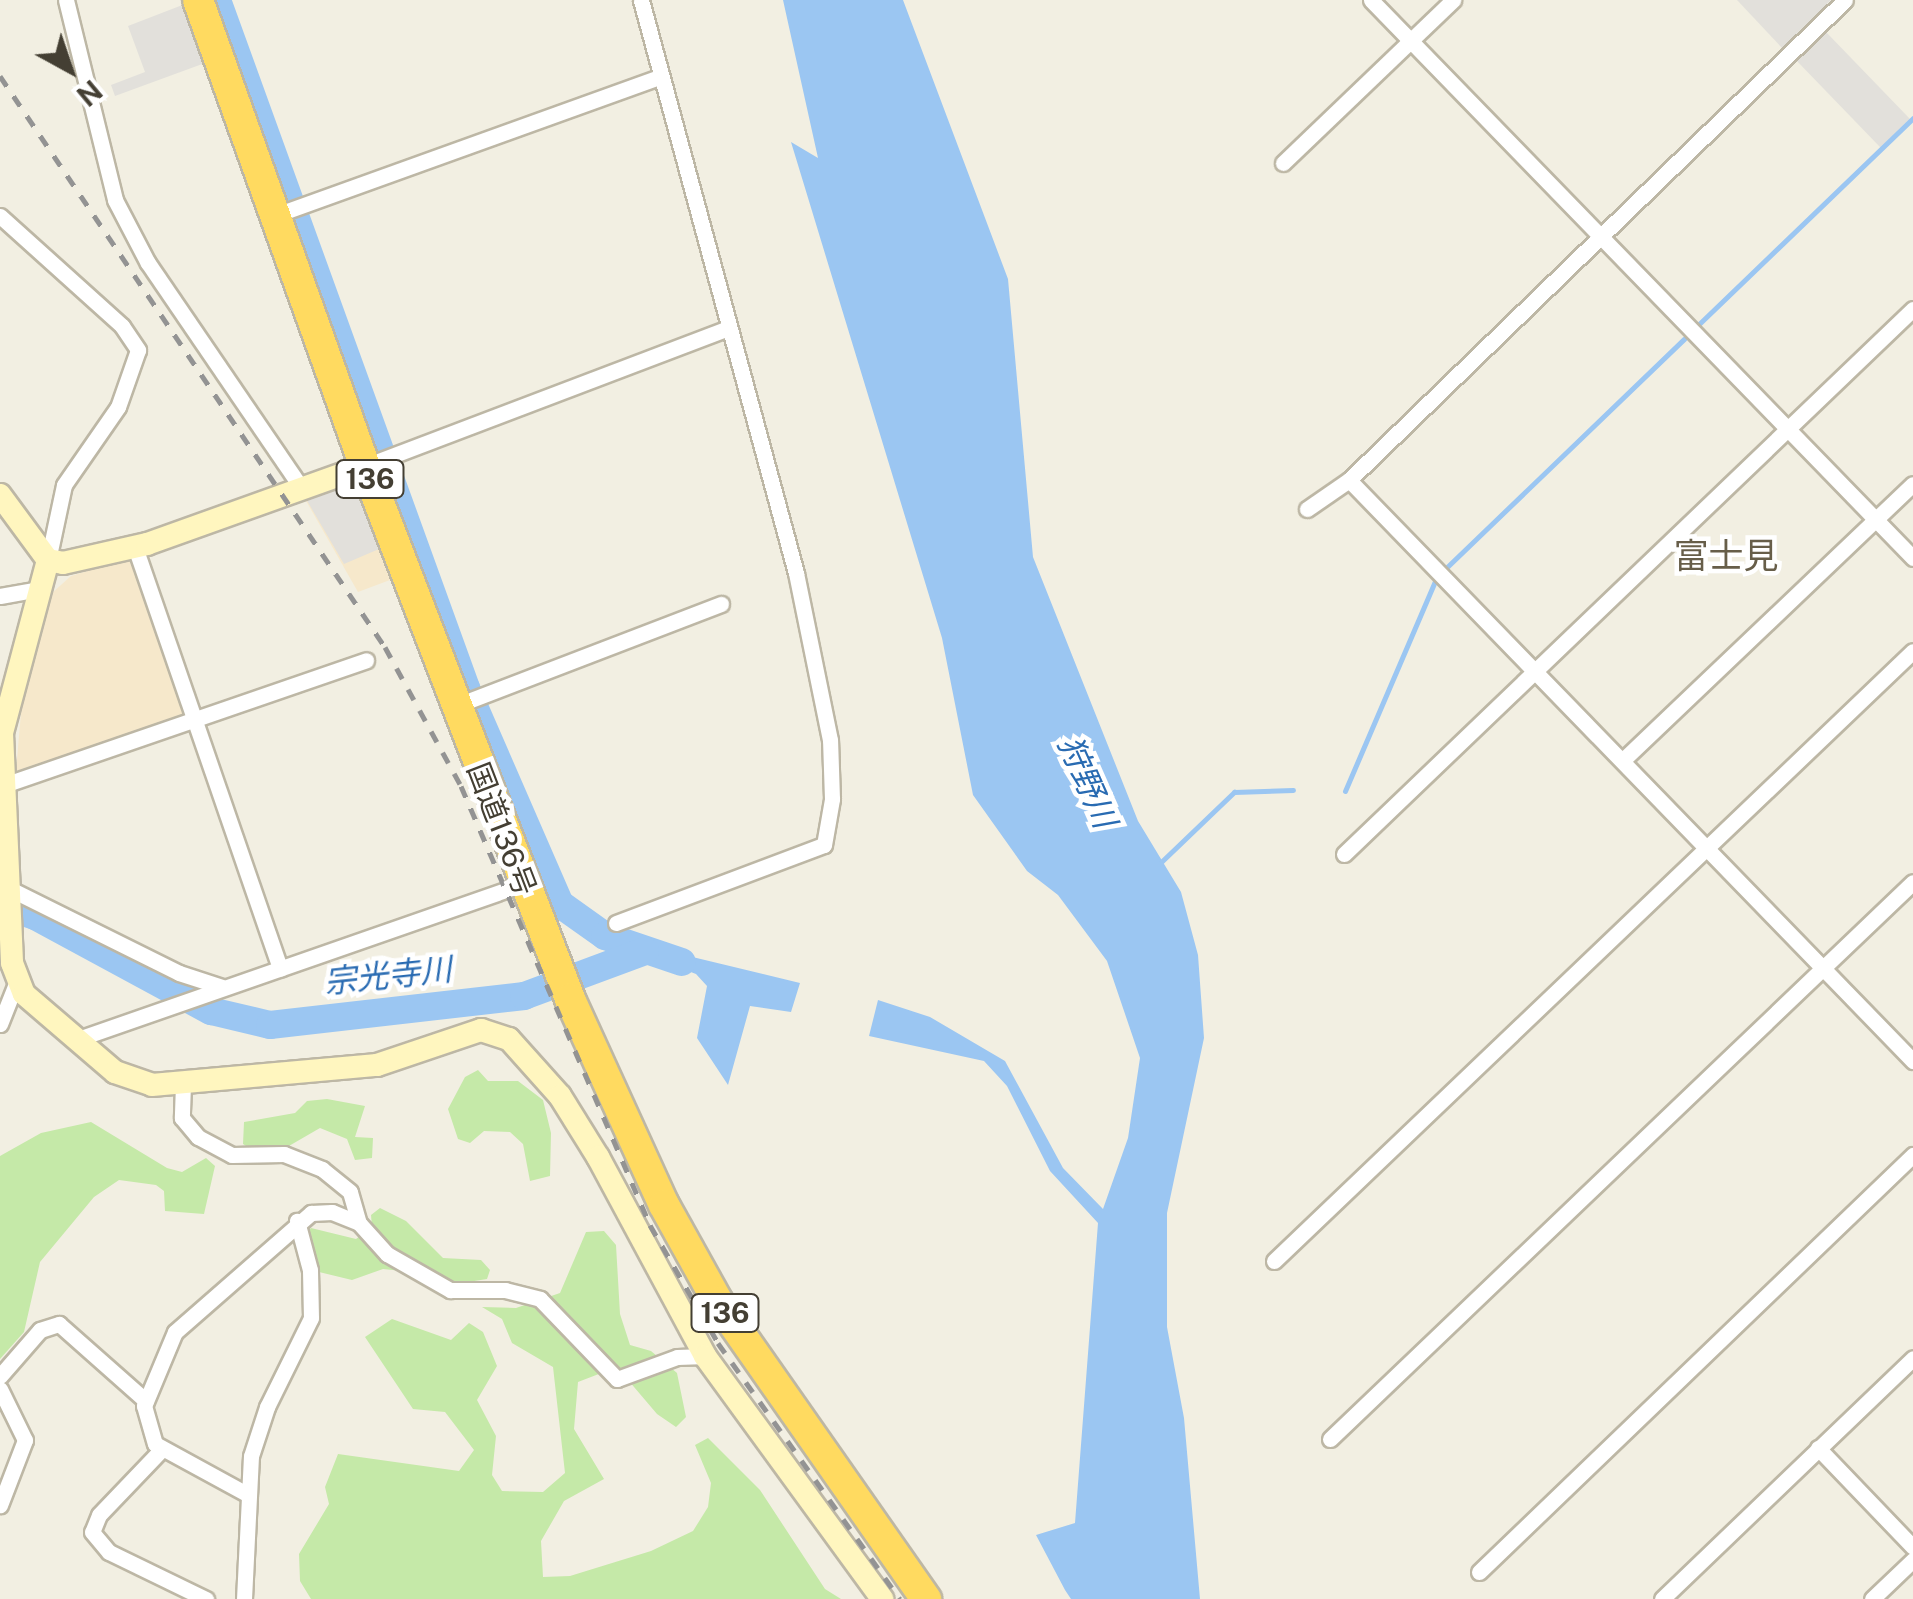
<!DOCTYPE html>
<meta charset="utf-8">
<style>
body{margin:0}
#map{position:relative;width:1913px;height:1599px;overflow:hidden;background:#f2efe2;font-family:"Public Sans","Noto Sans JP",sans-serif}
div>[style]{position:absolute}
.commercial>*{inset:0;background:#f6e8cb}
.green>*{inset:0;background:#c5e9a8}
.parking>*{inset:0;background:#e2e0db;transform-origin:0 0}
.water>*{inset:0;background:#9bc6f2}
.stream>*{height:5px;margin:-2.5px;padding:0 2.5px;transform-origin:2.5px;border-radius:2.5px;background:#9bc6f2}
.river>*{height:28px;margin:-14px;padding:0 14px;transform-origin:14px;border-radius:14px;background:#9bc6f2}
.roads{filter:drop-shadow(2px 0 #bdb7a5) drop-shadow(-2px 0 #bdb7a5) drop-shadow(0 2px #bdb7a5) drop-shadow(0 -2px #bdb7a5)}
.street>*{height:15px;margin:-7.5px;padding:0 7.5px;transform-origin:7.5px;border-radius:7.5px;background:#fff}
.secondary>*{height:22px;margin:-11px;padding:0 11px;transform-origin:11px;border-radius:11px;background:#fff6bf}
.highway>*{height:30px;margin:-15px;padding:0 15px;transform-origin:15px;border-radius:15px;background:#ffda60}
.rail>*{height:5px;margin-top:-2.5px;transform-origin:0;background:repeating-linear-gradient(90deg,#939393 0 12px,transparent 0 24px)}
span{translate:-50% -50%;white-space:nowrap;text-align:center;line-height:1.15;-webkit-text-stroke:9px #fff;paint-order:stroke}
.shield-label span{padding:2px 8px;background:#fff;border:2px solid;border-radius:8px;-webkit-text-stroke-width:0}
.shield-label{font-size:28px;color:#443f33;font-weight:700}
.street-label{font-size:30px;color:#443f33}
.water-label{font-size:32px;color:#296bb2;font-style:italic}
.quarter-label{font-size:35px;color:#675e49}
.north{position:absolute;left:20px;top:20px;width:100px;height:100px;-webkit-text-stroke:8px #fff;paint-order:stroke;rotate:140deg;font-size:28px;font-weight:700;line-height:40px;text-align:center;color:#443f33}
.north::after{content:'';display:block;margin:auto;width:35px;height:45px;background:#443f33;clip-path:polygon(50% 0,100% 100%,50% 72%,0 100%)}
</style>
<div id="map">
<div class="commercial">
<i style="clip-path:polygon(344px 483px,362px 494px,390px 580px,358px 592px,305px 499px)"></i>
<i style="clip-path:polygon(130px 558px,186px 714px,16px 771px,25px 667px,43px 601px,71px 576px)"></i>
</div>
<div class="green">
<i style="clip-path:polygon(478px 1070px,488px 1081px,518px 1081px,543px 1100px,551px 1133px,550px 1176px,530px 1181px,523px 1144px,510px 1132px,484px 1131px,470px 1143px,458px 1139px,448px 1109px,465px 1077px)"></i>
<i style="clip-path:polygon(327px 1099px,365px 1106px,355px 1137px,373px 1138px,372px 1158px,355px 1160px,347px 1139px,320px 1128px,282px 1150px,257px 1153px,243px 1144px,244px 1122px,295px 1113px,307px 1101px)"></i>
<i style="clip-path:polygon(91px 1122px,167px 1168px,182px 1172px,206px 1158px,215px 1166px,204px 1214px,165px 1211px,164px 1191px,156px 1185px,119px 1180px,94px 1197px,40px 1262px,24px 1332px,0 1359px,0 1156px,41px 1133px)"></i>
<i style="clip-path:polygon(380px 1208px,406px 1221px,443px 1258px,481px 1260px,490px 1270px,487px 1279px,449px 1285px,431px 1274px,383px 1269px,352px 1280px,319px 1272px,306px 1234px,311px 1228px,356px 1239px,372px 1227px,371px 1215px)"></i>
<i style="clip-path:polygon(604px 1231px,616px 1245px,620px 1314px,630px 1345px,651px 1351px,677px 1373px,686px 1417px,676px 1427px,657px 1414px,617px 1367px,578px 1382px,574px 1429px,604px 1479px,564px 1501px,541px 1541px,543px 1577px,570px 1576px,651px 1551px,693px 1531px,708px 1507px,711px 1483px,695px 1445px,708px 1438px,760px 1490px,825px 1589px,841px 1599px,311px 1599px,300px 1581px,299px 1554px,329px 1504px,325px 1487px,338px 1454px,459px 1471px,474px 1450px,445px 1412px,413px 1409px,365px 1337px,392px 1319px,451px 1340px,469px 1323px,483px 1332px,497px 1366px,477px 1400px,496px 1436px,492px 1475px,502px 1491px,543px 1492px,565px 1473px,553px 1367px,512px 1343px,502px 1319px,482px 1307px,516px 1308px,560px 1293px,586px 1232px)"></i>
</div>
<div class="parking">
<i style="clip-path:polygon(1737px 0,1831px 0,1782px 48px)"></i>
<i style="clip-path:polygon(185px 4px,205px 63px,115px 96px,111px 85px,145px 72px,128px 26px)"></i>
<i style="left:1825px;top:31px;width:122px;height:41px;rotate:46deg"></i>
<i style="clip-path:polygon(344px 483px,362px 494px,379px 549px,344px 564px,306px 499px)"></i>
</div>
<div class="water">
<i style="clip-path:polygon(783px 0,903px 0,1008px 279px,1033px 557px,1138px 821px,1181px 892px,1198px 955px,1204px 1038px,1167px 1213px,1167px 1327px,1184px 1418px,1200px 1599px,1071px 1599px,1065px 1590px,1036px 1535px,1075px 1523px,1098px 1223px,1050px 1171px,1007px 1086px,984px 1061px,869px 1036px,878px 1000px,930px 1017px,1005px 1061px,1063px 1168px,1103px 1209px,1128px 1138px,1140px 1058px,1107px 961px,1058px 895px,1027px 871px,973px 795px,942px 638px,791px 142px,818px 158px)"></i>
<i style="clip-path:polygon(651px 947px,800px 983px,791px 1012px,750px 1006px,728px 1085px,697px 1038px,707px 986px,696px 974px,646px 955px)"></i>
</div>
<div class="stream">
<i style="left:1699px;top:324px;width:297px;rotate:-43.9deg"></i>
<i style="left:1447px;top:567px;width:329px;rotate:-43.9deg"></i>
<i style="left:1345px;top:791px;width:231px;rotate:-66.8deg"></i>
<i style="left:1160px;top:863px;width:103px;rotate:-43.8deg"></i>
<i style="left:1234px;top:792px;width:59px;rotate:-1.9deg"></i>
</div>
<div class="river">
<i style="left:217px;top:0;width:732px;rotate:70.1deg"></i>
<i style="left:466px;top:688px;width:236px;rotate:66.5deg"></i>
<i style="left:560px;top:904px;width:55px;rotate:35.4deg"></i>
<i style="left:605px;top:936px;width:81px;rotate:18.7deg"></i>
<i style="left:0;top:904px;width:37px;rotate:19deg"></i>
<i style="left:35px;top:916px;width:200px;rotate:28.4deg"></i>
<i style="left:211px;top:1011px;width:61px;rotate:13.3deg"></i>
<i style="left:270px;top:1025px;width:256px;rotate:-6.5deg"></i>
<i style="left:524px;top:996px;width:129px;rotate:-20.4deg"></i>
</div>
<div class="roads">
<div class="street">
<i style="left:66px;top:0;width:206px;rotate:76.2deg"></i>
<i style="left:115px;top:200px;width:71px;rotate:62.4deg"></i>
<i style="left:148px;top:263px;width:273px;rotate:55.7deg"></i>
<i style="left:1371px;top:0;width:778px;rotate:45.83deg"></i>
<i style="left:1283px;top:163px;width:236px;rotate:-43.8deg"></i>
<i style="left:276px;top:215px;width:405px;rotate:-19.8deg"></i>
<i style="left:0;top:216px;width:164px;rotate:42deg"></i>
<i style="left:122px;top:326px;width:29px;rotate:56deg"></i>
<i style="left:138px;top:350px;width:60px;rotate:109.3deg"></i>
<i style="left:118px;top:407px;width:95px;rotate:124.7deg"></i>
<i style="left:64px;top:485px;width:77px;rotate:102deg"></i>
<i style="left:365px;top:466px;width:389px;rotate:-20.8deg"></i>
<i style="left:1349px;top:480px;width:810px;rotate:45.85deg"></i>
<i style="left:1307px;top:509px;width:51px;rotate:-34.6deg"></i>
<i style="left:1349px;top:480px;width:690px;rotate:-44.06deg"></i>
<i style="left:135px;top:547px;width:446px;rotate:71deg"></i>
<i style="left:0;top:596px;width:39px;rotate:-10deg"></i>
<i style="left:455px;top:706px;width:285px;rotate:-21deg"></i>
<i style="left:1623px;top:760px;width:400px;rotate:-43.6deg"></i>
<i style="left:4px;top:785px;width:383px;rotate:-19deg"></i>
<i style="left:1344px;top:854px;width:788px;rotate:-43.77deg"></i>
<i style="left:4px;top:886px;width:195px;rotate:26.4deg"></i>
<i style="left:179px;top:973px;width:45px;rotate:18deg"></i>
<i style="left:616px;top:923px;width:222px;rotate:-20.6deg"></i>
<i style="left:824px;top:845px;width:47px;rotate:-80.1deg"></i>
<i style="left:832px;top:799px;width:59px;rotate:-91.9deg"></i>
<i style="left:830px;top:740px;width:170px;rotate:-101.5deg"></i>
<i style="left:796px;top:573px;width:594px;rotate:-105.14deg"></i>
<i style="left:0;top:1024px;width:46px;rotate:-68.4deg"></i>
<i style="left:75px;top:1040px;width:473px;rotate:-19.2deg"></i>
<i style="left:183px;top:1084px;width:34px;rotate:92deg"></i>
<i style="left:182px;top:1118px;width:25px;rotate:50deg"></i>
<i style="left:198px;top:1137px;width:38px;rotate:28deg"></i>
<i style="left:232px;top:1155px;width:52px;rotate:-1.1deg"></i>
<i style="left:284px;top:1154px;width:41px;rotate:21.5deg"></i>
<i style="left:322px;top:1169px;width:36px;rotate:39deg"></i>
<i style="left:350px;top:1192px;width:32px;rotate:74deg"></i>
<i style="left:1274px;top:1261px;width:883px;rotate:-43.67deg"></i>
<i style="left:0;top:1376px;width:61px;rotate:-49deg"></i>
<i style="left:40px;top:1330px;width:20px;rotate:-18deg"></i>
<i style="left:59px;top:1324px;width:116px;rotate:41.5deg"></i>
<i style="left:0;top:1389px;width:57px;rotate:63.9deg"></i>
<i style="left:25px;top:1440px;width:70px;rotate:111deg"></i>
<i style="left:1330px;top:1439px;width:806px;rotate:-43.69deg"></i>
<i style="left:1818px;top:1448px;width:137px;rotate:46.2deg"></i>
<i style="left:162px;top:1449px;width:91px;rotate:133.7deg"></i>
<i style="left:99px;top:1515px;width:18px;rotate:112deg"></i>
<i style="left:92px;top:1532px;width:26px;rotate:50deg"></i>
<i style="left:109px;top:1552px;width:108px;rotate:25.9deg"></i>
<i style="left:245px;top:1493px;width:102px;rotate:-151.4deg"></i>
<i style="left:155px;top:1444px;width:40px;rotate:-106deg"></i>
<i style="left:144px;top:1406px;width:80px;rotate:-67.3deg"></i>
<i style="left:175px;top:1332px;width:181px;rotate:-41.2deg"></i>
<i style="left:311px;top:1213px;width:21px;rotate:-3deg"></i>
<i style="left:332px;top:1212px;width:29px;rotate:22deg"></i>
<i style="left:359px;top:1223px;width:42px;rotate:47.9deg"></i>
<i style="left:387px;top:1254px;width:73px;rotate:29.7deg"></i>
<i style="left:450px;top:1290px;width:55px"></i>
<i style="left:505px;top:1290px;width:36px;rotate:14deg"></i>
<i style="left:540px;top:1299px;width:111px;rotate:46.1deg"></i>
<i style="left:617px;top:1379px;width:64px;rotate:-20.1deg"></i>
<i style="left:677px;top:1357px;width:28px;rotate:-2deg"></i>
<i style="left:1479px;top:1572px;width:602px;rotate:-43.86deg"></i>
<i style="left:244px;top:1599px;width:143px;rotate:-87.2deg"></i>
<i style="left:251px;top:1456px;width:52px;rotate:-71.9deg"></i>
<i style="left:267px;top:1407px;width:99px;rotate:-63.7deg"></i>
<i style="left:311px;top:1318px;width:48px;rotate:-91.2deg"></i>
<i style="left:310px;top:1270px;width:51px;rotate:-104.9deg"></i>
<i style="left:1662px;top:1599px;width:348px;rotate:-43.8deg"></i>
<i style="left:1872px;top:1599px;width:57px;rotate:-43.6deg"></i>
</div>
<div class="secondary">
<i style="left:0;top:495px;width:81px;rotate:53.6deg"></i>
<i style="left:48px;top:560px;width:15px;rotate:11deg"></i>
<i style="left:63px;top:563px;width:86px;rotate:-12.7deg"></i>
<i style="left:147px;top:544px;width:232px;rotate:-19.7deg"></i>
<i style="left:48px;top:560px;width:179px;rotate:104.9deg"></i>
<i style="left:2px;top:733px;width:230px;rotate:87.5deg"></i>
<i style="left:12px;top:963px;width:33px;rotate:69deg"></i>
<i style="left:24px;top:994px;width:120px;rotate:40.6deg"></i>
<i style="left:115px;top:1072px;width:39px;rotate:19deg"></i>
<i style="left:152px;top:1085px;width:226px;rotate:-5.1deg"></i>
<i style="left:377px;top:1065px;width:110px;rotate:-18.6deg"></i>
<i style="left:481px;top:1030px;width:29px;rotate:18deg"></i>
<i style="left:509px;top:1039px;width:76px;rotate:48.2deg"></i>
<i style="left:560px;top:1096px;width:72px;rotate:58.1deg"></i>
<i style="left:598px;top:1157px;width:226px;rotate:61.7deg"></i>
<i style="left:705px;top:1356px;width:301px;rotate:53.9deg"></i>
</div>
<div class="highway">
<i style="left:198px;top:0;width:495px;rotate:70.3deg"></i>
<i style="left:365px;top:466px;width:571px;rotate:68.96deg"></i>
<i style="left:570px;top:999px;width:226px;rotate:65.5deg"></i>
<i style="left:664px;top:1205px;width:111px;rotate:60.9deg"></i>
<i style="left:718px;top:1302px;width:363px;rotate:55deg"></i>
</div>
</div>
<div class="rail">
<i style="left:0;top:76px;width:689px;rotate:56.01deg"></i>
<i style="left:385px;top:647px;width:158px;rotate:61.3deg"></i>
<i style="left:461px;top:786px;width:478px;rotate:66.7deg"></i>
<i style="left:650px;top:1225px;width:136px;rotate:60deg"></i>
<i style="left:718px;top:1343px;width:314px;rotate:54.6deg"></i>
</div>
<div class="shield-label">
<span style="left:370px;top:479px">136</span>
<span style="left:725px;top:1313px">136</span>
</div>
<div class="street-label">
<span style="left:502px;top:829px;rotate:69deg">国道136号</span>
</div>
<div class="water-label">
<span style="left:1087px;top:782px;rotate:66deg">狩野川</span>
<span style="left:388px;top:976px;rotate:-6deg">宗光寺川</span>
</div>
<div class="quarter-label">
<span style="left:1726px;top:556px">富士見</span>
</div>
<div class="north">N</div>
</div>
